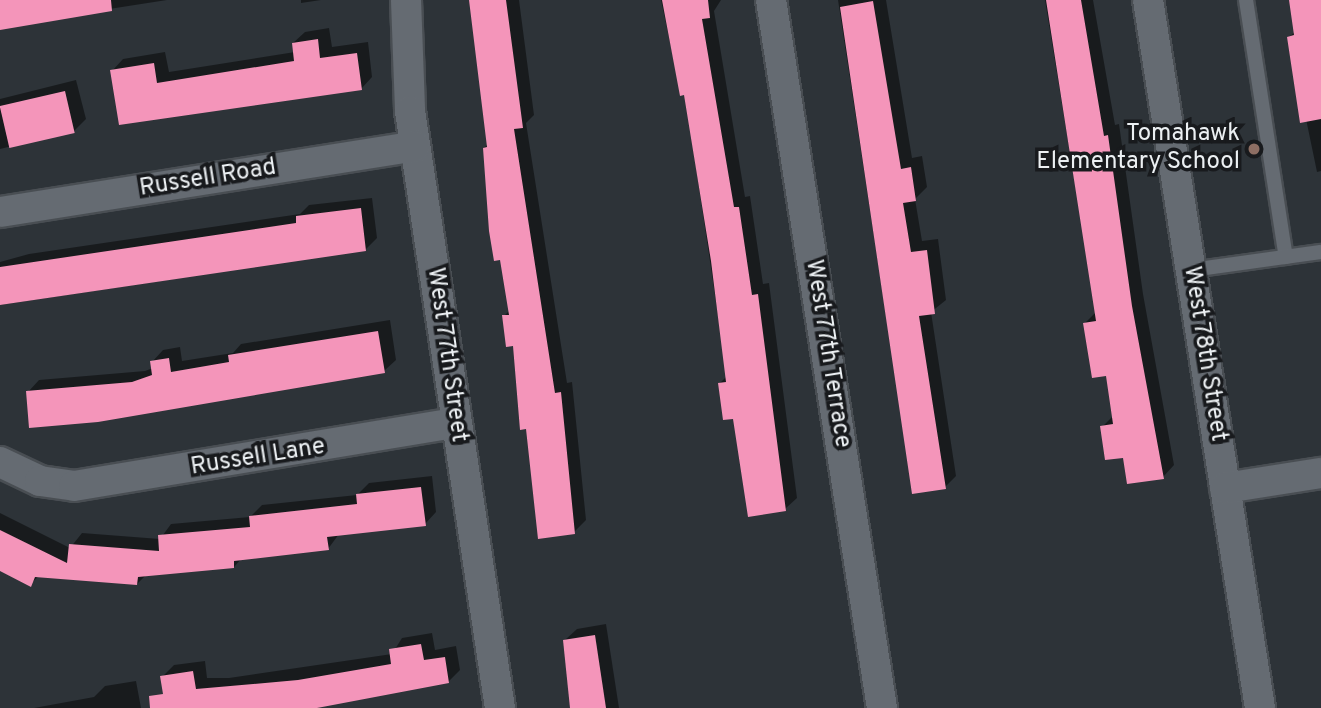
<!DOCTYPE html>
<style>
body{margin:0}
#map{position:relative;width:1321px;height:708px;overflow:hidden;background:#2d3338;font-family:Overpass,sans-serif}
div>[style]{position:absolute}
.shadow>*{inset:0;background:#0007}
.building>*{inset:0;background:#f495ba;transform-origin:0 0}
.roads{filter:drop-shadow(2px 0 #494e53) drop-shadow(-2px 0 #494e53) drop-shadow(0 2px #494e53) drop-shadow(0 -2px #494e53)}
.service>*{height:14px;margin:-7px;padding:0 7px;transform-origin:7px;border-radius:7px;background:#656b72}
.minor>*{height:30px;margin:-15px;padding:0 15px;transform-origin:15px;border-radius:15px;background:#656b72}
.dots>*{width:19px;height:19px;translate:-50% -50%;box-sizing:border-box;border:4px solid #181a1d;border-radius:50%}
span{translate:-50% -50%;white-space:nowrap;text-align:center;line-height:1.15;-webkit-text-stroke:7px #181a1d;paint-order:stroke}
.poi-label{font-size:24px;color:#ecf0f3}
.right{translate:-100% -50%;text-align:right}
.street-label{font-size:24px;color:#ecf0f3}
</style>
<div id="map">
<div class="shadow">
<i style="clip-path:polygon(0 0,167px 0,0 26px)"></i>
<i style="clip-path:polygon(301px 0,321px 0,301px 3px)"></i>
<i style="clip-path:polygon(471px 0,519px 0,534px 115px,526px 123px,567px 383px,572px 382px,586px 520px,574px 532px,528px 427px,514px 344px,504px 316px,510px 310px,484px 148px,488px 144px)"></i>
<i style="clip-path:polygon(661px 0,721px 0,714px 11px,745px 197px,750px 196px,763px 284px,769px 283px,797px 498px,785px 509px,720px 383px,727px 376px,685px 93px,681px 94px)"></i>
<i style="clip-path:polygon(838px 0,886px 0,912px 158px,922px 156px,927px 187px,915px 199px,922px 241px,938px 239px,946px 300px,931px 312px,956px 476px,945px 487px,913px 492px)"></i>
<i style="clip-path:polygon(1045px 0,1093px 0,1115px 125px,1119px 124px,1143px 294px,1174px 465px,1163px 477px,1124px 456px,1102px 427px,1114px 415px,1108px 374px,1085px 323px,1096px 312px)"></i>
<i style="clip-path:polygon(1291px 0,1321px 0,1321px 171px,1317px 172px,1289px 37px,1296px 31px)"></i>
<i style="clip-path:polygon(329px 28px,332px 47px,368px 42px,372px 77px,361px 89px,121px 123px,112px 71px,123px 59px,165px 52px,169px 72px,295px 52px,293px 43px,305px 32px)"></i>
<i style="clip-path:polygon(76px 80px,86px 119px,74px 131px,0 149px,0 99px)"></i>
<i style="clip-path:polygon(372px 198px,377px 238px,365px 250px,0 305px,0 262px,29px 254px,300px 214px,309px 205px)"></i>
<i style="clip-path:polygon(390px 320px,396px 360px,384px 371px,28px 392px,39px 380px,145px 371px,153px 368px,152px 362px,163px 350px,180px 347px,182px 361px,233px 353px,241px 344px)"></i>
<i style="clip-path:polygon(432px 476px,436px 512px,425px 524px,339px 534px,328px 549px,242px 558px,234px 567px,146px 575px,137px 584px,39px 576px,30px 584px,0 569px,0 513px,70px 548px,82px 533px,160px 539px,171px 524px,250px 517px,262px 505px,357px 495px,369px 483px)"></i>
<i style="clip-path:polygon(606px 624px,619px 708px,574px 708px,565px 640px,577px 629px)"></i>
<i style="clip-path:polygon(432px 633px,435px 650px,456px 646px,460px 670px,448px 682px,283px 708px,167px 708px,162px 677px,174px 665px,205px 661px,207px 678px,229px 678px,392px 654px,402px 638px)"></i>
<i style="clip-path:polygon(136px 681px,141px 708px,34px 708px,94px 697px,105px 686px)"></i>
</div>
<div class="building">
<i style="clip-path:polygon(0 0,111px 0,112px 11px,0 30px)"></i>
<i style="clip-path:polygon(469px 0,506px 0,523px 128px,514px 129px,555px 393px,561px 392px,575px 534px,538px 539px,526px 429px,520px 430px,513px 346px,506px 347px,502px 315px,509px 315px,500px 260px,494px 261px,489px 231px,483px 148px,487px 147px)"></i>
<i style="clip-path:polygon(662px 0,708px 0,710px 18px,702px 19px,734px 207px,739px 207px,752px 295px,758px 294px,786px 511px,748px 517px,733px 419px,723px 420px,718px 383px,726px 382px,711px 261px,684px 95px,680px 96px)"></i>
<i style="clip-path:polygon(1046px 0,1081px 0,1104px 136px,1108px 135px,1132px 306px,1164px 479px,1127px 484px,1123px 458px,1105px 460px,1100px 426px,1113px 424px,1106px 376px,1092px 378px,1083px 323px,1096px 321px)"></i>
<i style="clip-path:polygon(1289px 0,1321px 0,1321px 119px,1300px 123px,1287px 37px,1294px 35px)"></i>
<i style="clip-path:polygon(873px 1px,901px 169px,911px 167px,916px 201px,903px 203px,911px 252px,927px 250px,935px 314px,919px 316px,946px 489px,912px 494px,840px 7px)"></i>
<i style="clip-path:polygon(318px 39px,320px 58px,357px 53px,362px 90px,119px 125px,110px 70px,154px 63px,157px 83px,294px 61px,292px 43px)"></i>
<i style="left:65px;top:91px;width:43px;height:67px;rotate:77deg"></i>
<i style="clip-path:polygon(361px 208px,366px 251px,0 305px,0 267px,296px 223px,296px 216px)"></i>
<i style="clip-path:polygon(378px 331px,385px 373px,98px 422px,29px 428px,26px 391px,132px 382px,152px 375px,150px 361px,169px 358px,171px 372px,229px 362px,228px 355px)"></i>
<i style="clip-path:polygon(421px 487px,426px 526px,327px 537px,329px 550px,234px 561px,234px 568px,138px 577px,137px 585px,35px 577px,31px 587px,0 571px,0 530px,67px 563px,69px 544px,159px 551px,158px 535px,250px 527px,249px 516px,357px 504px,356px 494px)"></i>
<i style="clip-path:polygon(595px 635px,606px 708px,570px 708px,563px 640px)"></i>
<i style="clip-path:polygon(421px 644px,424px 660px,445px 657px,449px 683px,317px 708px,150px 708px,149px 696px,163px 694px,160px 676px,193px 671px,196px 689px,298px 680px,391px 664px,389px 649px)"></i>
</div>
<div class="roads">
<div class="service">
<i style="left:1246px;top:0;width:260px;rotate:81.2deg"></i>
<i style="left:1191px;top:270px;width:131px;rotate:-7.9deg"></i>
</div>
<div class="minor">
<i style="left:406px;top:0;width:111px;rotate:87.9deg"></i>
<i style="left:410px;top:111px;width:604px;rotate:81.43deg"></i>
<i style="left:771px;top:0;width:717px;rotate:81.09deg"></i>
<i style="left:1148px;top:0;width:717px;rotate:81.01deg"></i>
<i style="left:0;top:212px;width:420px;rotate:-9deg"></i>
<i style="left:0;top:462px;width:44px;rotate:25.4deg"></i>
<i style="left:40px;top:481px;width:34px;rotate:8deg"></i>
<i style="left:74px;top:486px;width:387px;rotate:-9.4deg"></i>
<i style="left:1225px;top:488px;width:97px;rotate:-8.9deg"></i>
</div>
</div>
<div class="dots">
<i style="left:1254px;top:149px;background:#8d6e63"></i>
</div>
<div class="poi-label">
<span class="right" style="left:1240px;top:149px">Tomahawk<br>Elementary School</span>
</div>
<div class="street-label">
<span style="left:208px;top:179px;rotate:-9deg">Russell Road</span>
<span style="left:827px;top:354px;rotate:81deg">West 77th Terrace</span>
<span style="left:1204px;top:354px;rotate:81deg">West 78th Street</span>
<span style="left:446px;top:355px;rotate:82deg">West 77th Street</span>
<span style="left:258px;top:458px;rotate:-9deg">Russell Lane</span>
</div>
</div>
